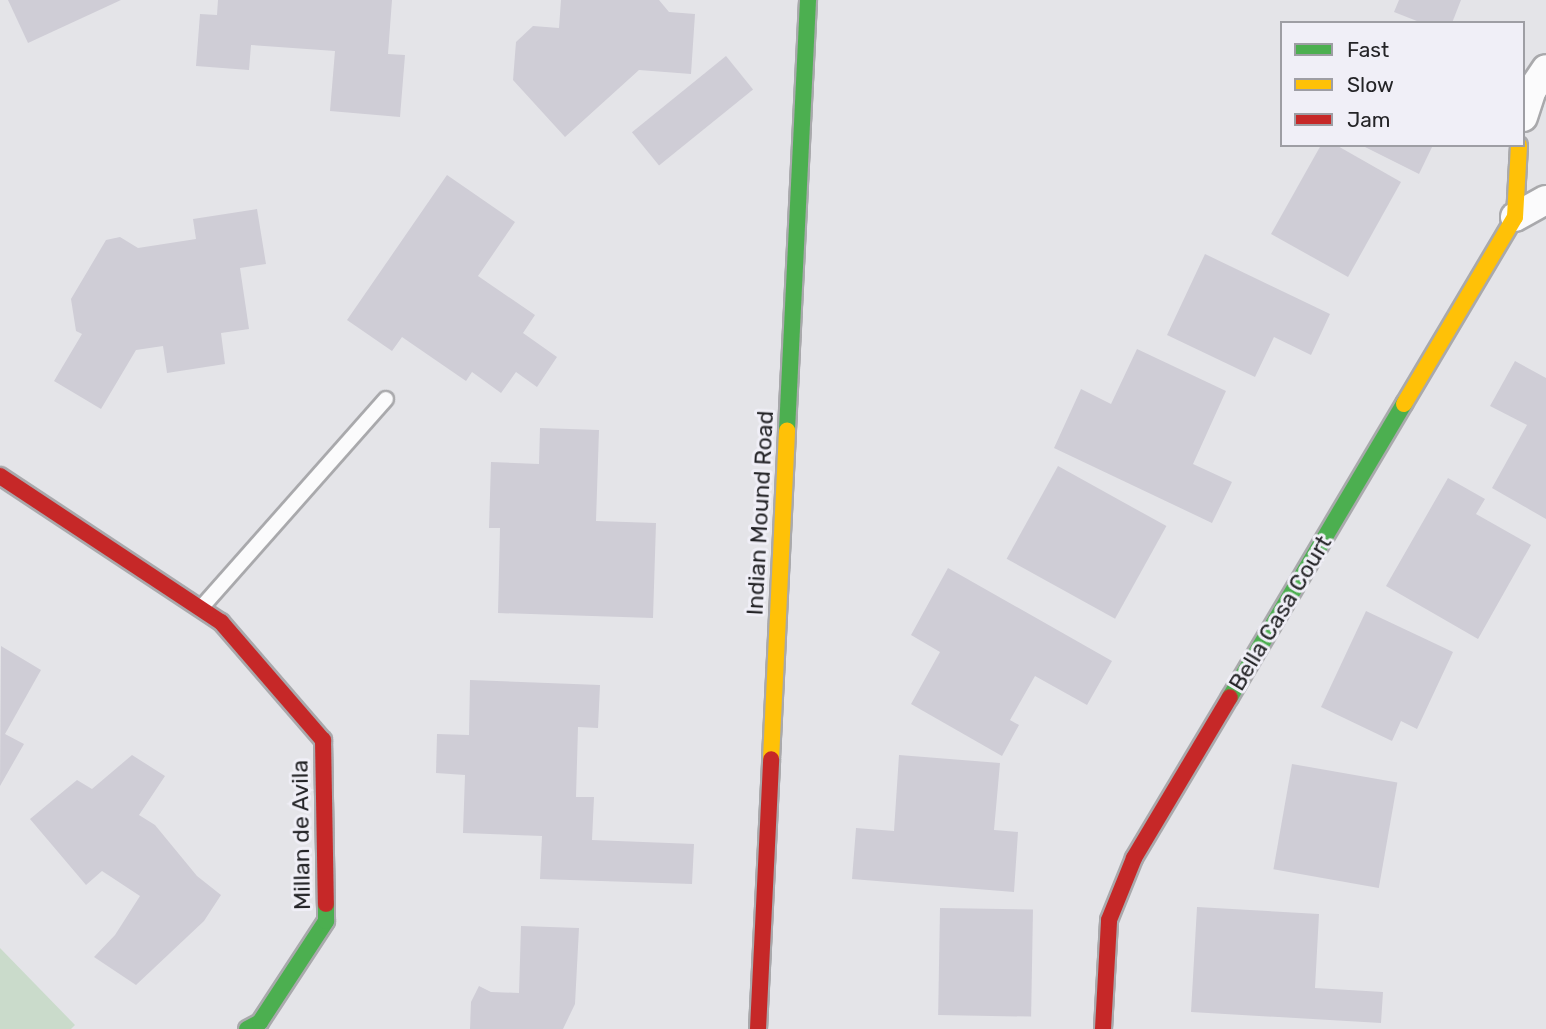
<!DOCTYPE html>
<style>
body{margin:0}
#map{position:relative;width:1546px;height:1029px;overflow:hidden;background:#e4e4e8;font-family:Rubik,sans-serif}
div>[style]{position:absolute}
.green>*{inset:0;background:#cadbcb}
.building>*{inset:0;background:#cfcdd6;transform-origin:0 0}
.roads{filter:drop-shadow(2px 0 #a9a9ac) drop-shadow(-2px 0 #a9a9ac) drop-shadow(0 2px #a9a9ac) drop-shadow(0 -2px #a9a9ac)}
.lane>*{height:14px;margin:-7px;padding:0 7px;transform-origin:7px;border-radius:7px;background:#fbfbfc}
.street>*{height:28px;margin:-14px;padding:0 14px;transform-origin:14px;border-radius:14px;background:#fbfbfc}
.fast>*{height:16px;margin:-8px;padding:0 8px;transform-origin:8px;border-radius:8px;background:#4caf50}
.slow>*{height:16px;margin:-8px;padding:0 8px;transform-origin:8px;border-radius:8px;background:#ffc107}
.jam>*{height:16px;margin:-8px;padding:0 8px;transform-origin:8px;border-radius:8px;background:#c62828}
span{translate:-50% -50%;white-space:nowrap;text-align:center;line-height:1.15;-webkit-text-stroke:6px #f0eff7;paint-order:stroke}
.street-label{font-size:23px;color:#242427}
.legend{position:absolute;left:1280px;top:21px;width:245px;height:126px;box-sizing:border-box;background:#f0eff7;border:2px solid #9e9ea4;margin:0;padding:9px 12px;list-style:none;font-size:21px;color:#242427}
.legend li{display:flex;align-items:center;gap:14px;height:35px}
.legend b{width:35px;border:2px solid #9e9ea4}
</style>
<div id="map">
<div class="green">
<i style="clip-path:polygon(0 948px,75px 1025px,71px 1029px,0 1029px)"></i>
</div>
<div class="building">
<i style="clip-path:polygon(8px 0,121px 0,28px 43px)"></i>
<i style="clip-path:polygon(218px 0,392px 0,388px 54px,405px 55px,400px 117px,330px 111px,335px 51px,251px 45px,249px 70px,196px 66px,200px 14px,217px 15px)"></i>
<i style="clip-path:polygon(561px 0,659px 0,669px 12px,695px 14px,691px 74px,639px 70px,565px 137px,513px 80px,516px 42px,533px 26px,559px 28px)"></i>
<i style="clip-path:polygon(1399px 0,1461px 0,1452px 23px,1422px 23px,1394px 12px)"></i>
<i style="left:726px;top:56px;width:43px;height:121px;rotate:51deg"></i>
<i style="clip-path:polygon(1321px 145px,1336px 145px,1401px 182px,1348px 277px,1271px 234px)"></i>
<i style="clip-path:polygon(1361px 145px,1433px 145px,1419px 174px)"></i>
<i style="clip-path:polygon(447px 175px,515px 222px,478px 276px,535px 315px,523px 333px,557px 357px,537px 387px,516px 372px,501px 393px,472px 372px,466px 381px,402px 337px,392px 351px,347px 320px)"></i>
<i style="clip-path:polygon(257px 209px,266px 264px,240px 268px,249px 329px,221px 333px,225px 364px,167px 373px,163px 346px,136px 350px,101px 409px,54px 381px,82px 334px,76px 331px,71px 299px,106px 240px,120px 237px,138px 248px,196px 239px,193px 219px)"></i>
<i style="clip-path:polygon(1205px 254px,1330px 314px,1311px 355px,1274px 337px,1255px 377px,1167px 335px)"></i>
<i style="clip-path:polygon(1137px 349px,1226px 391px,1193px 464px,1232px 482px,1212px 523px,1054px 448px,1081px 389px,1111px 404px)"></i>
<i style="clip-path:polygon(1515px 361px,1546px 378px,1546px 519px,1492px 488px,1527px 425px,1490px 406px)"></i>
<i style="clip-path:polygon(540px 428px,599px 430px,596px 521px,656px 523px,653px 618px,498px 613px,500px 528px,489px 528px,491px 462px,539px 464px)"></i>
<i style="left:1058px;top:466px;width:124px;height:106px;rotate:29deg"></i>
<i style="clip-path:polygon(1448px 478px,1485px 499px,1476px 514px,1531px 545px,1478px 639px,1386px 586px)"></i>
<i style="clip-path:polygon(948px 568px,1112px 661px,1087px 705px,1035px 676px,1010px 720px,1019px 725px,1002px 756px,911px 704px,940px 652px,911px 635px)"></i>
<i style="clip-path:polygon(1366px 611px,1453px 652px,1417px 729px,1401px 721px,1392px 741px,1321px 707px)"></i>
<i style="clip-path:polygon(1px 646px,41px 670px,5px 734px,24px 744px,0 786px)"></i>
<i style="clip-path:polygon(470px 680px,600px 685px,598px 728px,578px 727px,576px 797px,594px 797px,592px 840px,694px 844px,692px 884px,540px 879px,542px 836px,463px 833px,465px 775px,436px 773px,437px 734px,469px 735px)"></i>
<i style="clip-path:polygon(132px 755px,165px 776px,139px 815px,155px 825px,197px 876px,221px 895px,204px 921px,136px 985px,94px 957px,115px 935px,140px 896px,102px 871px,86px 885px,30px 819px,77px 780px,92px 789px)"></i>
<i style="clip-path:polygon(899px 755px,1000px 763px,994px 830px,1018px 832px,1014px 892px,852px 879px,856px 828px,894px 831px)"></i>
<i style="left:1292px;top:764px;width:107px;height:107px;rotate:10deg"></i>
<i style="clip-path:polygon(1197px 907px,1319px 914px,1315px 988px,1383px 992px,1381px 1023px,1191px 1012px)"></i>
<i style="left:940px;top:908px;width:93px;height:107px;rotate:1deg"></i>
<i style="clip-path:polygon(521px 926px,579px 928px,575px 1004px,563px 1029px,470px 1029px,471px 1002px,479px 986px,491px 992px,519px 993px)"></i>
</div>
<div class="roads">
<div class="lane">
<i style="left:201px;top:608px;width:279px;rotate:-48.5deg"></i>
</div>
<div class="street">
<i style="left:1523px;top:117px;width:28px;rotate:-72deg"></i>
<i style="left:1532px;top:90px;width:25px;rotate:-56deg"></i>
<i style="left:1515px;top:217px;width:35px;rotate:-29deg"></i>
</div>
<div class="fast">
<i style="left:787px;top:430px;width:431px;rotate:-87.2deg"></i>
<i style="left:1230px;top:697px;width:341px;rotate:-59.3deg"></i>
<i style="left:247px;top:1029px;width:15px;rotate:-28deg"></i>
<i style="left:260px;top:1022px;width:121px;rotate:-56.8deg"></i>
<i style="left:326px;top:921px;width:17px;rotate:-90deg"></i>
</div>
<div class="slow">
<i style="left:1404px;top:404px;width:217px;rotate:-59.3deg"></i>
<i style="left:1515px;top:217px;width:72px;rotate:-86.8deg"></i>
<i style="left:771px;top:759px;width:329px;rotate:-87.2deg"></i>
</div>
<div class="jam">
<i style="left:0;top:476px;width:265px;rotate:33.5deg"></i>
<i style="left:221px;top:622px;width:156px;rotate:49.2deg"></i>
<i style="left:323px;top:740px;width:164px;rotate:89deg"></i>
<i style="left:758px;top:1029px;width:270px;rotate:-87.2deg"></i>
<i style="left:1103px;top:1029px;width:109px;rotate:-86.8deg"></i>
<i style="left:1109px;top:920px;width:67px;rotate:-68deg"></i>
<i style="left:1134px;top:858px;width:187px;rotate:-59.2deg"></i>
</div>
</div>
<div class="street-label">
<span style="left:760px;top:513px;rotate:-87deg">Indian Mound Road</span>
<span style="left:1280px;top:613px;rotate:-59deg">Bella Casa Court</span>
<span style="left:301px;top:835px;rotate:-91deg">Millan de Avila</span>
</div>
<ul class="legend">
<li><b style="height:9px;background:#4caf50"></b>Fast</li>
<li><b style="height:9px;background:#ffc107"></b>Slow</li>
<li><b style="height:9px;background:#c62828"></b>Jam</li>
</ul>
</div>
